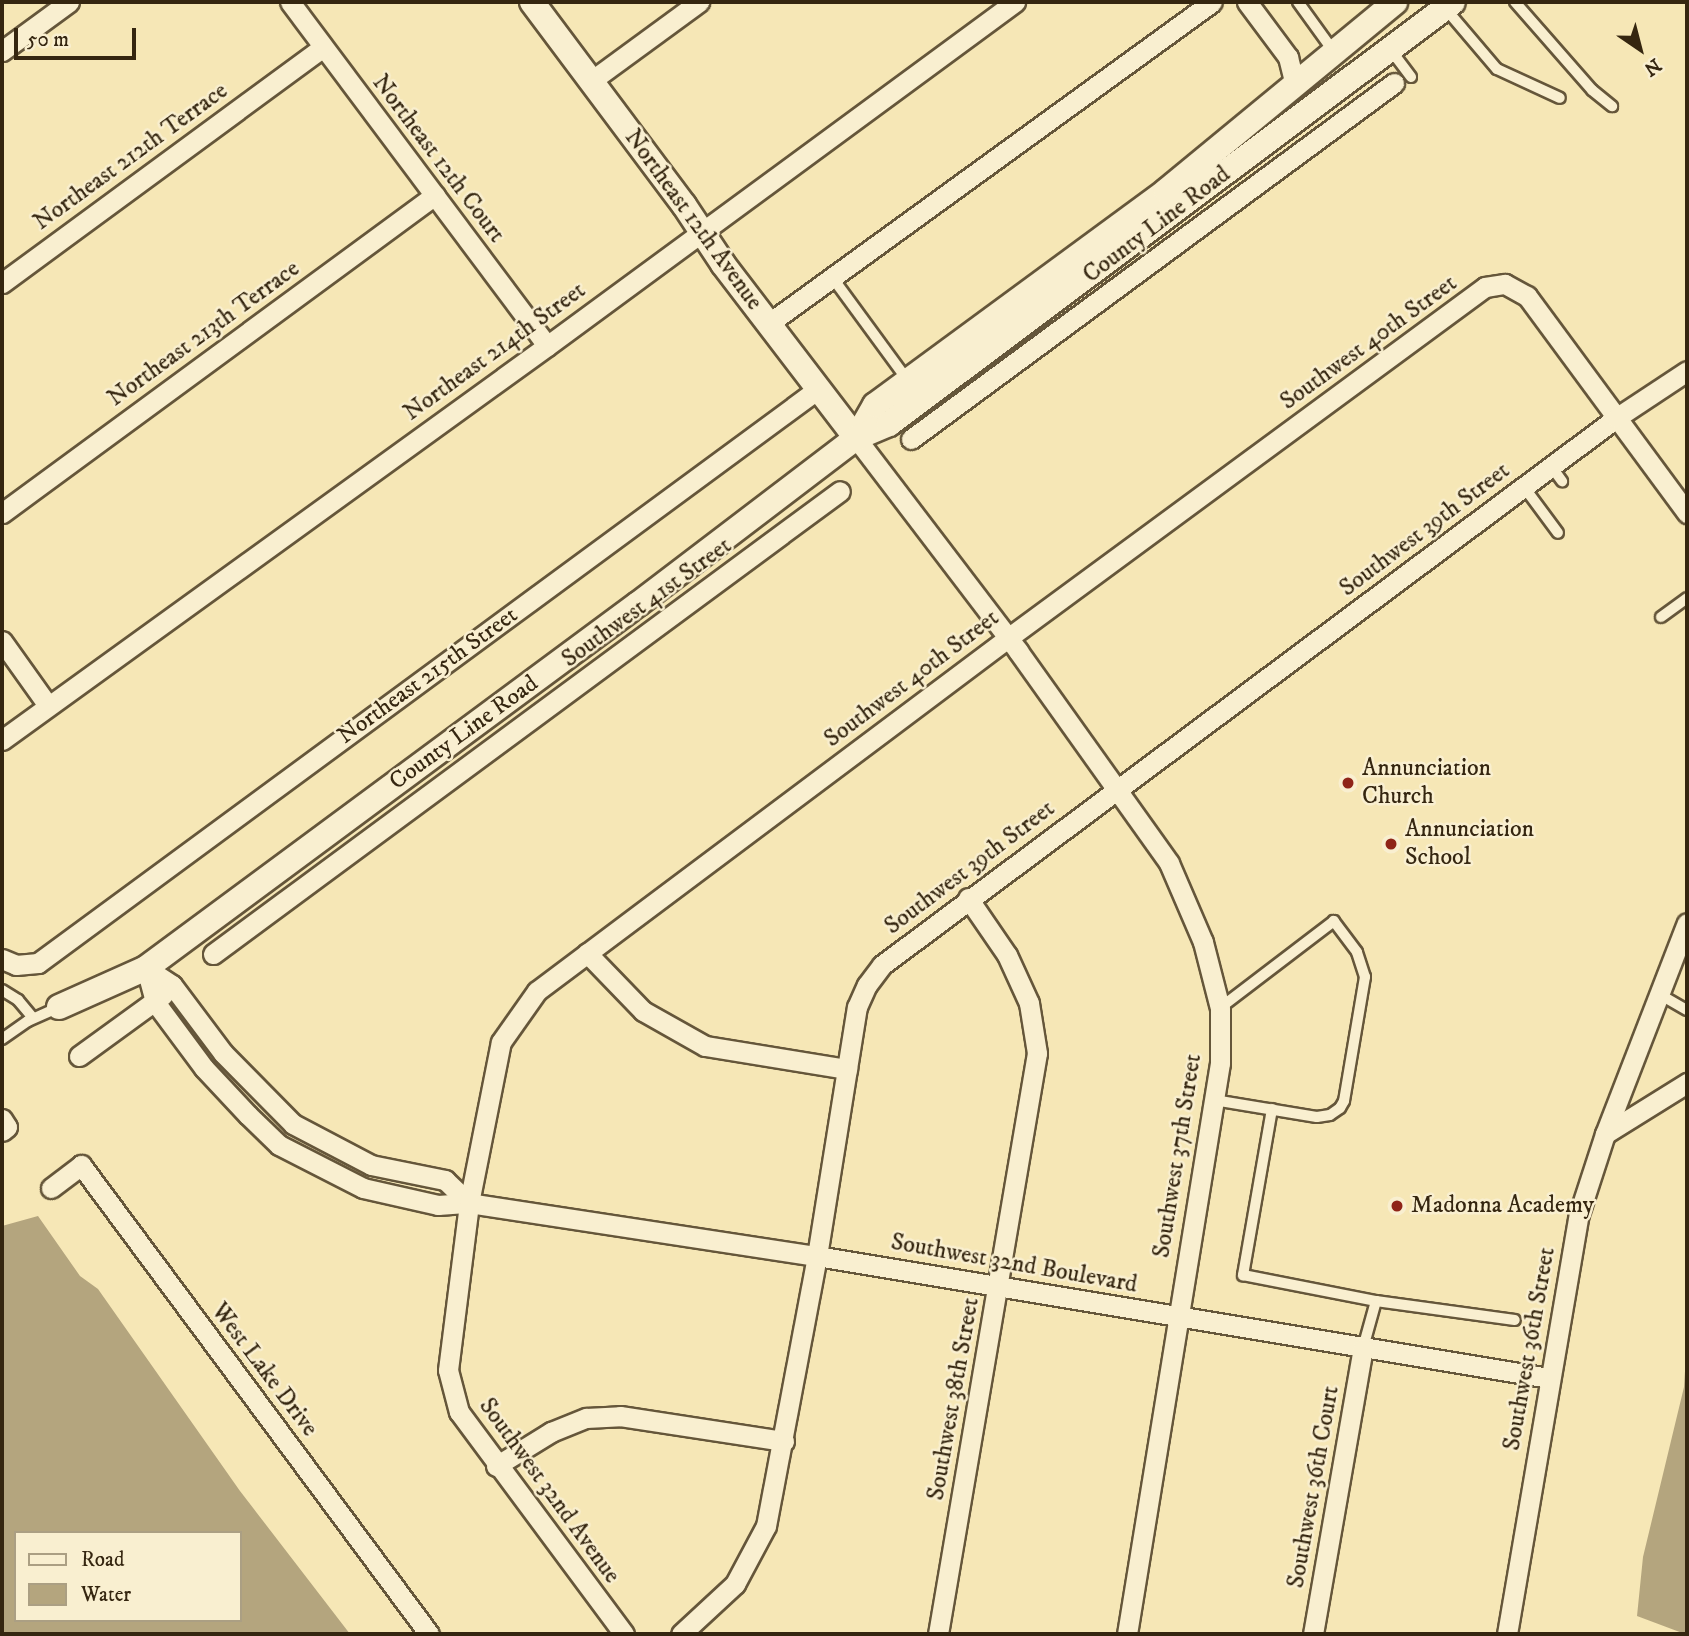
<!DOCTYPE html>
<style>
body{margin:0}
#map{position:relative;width:1689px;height:1636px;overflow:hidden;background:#f6e7b6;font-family:"IM FELL DW Pica",serif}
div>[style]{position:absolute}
.water>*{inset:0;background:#b4a57e}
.roads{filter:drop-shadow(2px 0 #65563a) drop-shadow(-2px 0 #65563a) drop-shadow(0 2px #65563a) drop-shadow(0 -2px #65563a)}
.service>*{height:10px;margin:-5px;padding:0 5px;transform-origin:5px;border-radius:5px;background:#f9efd0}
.minor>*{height:19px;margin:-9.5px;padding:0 9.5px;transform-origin:9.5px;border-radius:9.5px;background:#f9efd0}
.tertiary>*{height:24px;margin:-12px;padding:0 12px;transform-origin:12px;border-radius:12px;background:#f9efd0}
.dots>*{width:19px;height:19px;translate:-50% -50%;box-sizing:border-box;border:4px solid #f9efd0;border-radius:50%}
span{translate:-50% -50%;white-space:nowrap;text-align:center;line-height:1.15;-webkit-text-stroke:5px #f9efd0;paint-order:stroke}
.street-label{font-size:24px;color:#352610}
.poi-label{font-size:24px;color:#352610}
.left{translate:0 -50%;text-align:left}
.frame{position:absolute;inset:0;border:4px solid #352610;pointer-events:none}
.legend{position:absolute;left:14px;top:1531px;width:228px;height:91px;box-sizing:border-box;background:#f9efd0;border:2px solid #ab9f83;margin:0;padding:9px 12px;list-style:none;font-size:21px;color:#352610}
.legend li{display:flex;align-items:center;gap:14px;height:35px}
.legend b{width:35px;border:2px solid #ab9f83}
.north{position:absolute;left:1605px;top:14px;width:70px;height:70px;-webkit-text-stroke:5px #f9efd0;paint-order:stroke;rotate:145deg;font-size:19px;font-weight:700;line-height:28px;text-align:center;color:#352610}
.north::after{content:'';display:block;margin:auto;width:24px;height:32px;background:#352610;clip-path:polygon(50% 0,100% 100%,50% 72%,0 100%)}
.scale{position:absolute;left:14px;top:28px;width:122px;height:32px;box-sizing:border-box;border:4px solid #352610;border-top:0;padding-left:9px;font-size:21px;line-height:24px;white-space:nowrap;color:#352610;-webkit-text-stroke:5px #f9efd0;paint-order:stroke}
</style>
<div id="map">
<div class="water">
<i style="clip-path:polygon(evenodd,38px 1216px,80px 1276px,98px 1289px,240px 1491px,350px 1634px,2px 1634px,2px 1226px,38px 1216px,16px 1533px,240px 1533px,240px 1620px,16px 1620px,16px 1533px)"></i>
<i style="clip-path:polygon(1687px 1339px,1687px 1634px,1685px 1634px,1637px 1616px,1643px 1557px,1684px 1387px)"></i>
</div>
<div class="roads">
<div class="service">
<i style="left:1298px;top:2px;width:62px;rotate:54.2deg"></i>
<i style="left:1515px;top:2px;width:117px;rotate:48.8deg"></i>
<i style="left:1592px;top:90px;width:26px;rotate:39deg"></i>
<i style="left:1445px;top:8px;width:80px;rotate:49.6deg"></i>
<i style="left:1497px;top:69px;width:69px;rotate:24.7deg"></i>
<i style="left:1390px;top:49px;width:35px;rotate:53deg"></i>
<i style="left:832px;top:277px;width:129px;rotate:53.8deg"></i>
<i style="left:1551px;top:466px;width:19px;rotate:54deg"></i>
<i style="left:1524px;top:487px;width:57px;rotate:53.5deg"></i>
<i style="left:1661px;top:617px;width:32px;rotate:-36deg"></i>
<i style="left:2px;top:990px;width:19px;rotate:32deg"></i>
<i style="left:18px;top:1000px;width:23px;rotate:50deg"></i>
<i style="left:1659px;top:994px;width:32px;rotate:30deg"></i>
<i style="left:2px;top:1039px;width:32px;rotate:-35deg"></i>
<i style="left:28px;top:1021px;width:34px;rotate:-24deg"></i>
<i style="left:1214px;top:1100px;width:104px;rotate:9.4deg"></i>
<i style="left:1317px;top:1117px;width:13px;rotate:-9deg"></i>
<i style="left:1330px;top:1115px;width:12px;rotate:-35deg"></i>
<i style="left:1340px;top:1108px;width:8px;rotate:-60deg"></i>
<i style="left:1344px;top:1101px;width:126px;rotate:-80.4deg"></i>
<i style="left:1365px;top:977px;width:26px;rotate:-108deg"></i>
<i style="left:1357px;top:952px;width:39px;rotate:-127deg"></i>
<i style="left:1334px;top:921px;width:143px;rotate:142.7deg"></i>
<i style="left:1272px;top:1109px;width:169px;rotate:99.9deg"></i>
<i style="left:1243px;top:1275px;width:136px;rotate:11.1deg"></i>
<i style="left:1376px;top:1301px;width:49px;rotate:105.5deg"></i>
<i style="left:1376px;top:1301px;width:140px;rotate:7.8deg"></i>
</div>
<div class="minor">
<i style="left:290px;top:2px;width:429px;rotate:53.2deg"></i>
<i style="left:1247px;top:2px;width:69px;rotate:53.3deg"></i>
<i style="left:1288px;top:57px;width:29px;rotate:76deg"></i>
<i style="left:2px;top:51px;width:83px;rotate:-36.2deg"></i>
<i style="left:591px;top:81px;width:134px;rotate:-36.2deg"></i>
<i style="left:2px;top:283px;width:398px;rotate:-36.3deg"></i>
<i style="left:768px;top:324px;width:548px;rotate:-35.95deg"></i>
<i style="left:856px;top:438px;width:268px;rotate:52.7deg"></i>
<i style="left:1018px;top:651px;width:260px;rotate:54.5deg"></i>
<i style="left:1169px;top:863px;width:86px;rotate:66.7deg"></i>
<i style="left:1203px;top:942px;width:68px;rotate:75.6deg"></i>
<i style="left:1220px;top:1008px;width:55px;rotate:90deg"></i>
<i style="left:1220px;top:1063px;width:579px;rotate:99.25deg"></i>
<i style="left:911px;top:439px;width:600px;rotate:-36.39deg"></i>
<i style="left:2px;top:513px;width:537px;rotate:-36.29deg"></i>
<i style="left:2px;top:641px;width:77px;rotate:54.5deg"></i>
<i style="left:2px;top:740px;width:673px;rotate:-35.86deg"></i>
<i style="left:547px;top:346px;width:581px;rotate:-36.32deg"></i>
<i style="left:587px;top:953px;width:81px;rotate:46deg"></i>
<i style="left:643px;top:1011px;width:71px;rotate:29.4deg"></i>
<i style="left:705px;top:1046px;width:144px;rotate:9.2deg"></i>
<i style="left:213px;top:954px;width:779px;rotate:-36.44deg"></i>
<i style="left:2px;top:959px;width:15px;rotate:23deg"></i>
<i style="left:16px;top:965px;width:22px;rotate:-5deg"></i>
<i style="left:38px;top:963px;width:968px;rotate:-36.35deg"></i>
<i style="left:146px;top:968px;width:35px;rotate:75deg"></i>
<i style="left:155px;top:1002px;width:82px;rotate:53.4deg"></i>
<i style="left:204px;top:1068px;width:64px;rotate:46.9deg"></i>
<i style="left:248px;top:1115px;width:43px;rotate:44.1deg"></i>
<i style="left:279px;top:1145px;width:94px;rotate:27.1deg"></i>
<i style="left:363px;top:1188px;width:77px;rotate:12.8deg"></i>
<i style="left:438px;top:1205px;width:31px;rotate:-4deg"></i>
<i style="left:469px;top:1203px;width:352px;rotate:8.7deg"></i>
<i style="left:817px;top:1256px;width:742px;rotate:9.46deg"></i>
<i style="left:146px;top:968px;width:31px;rotate:33deg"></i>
<i style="left:172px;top:985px;width:85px;rotate:53.1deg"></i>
<i style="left:223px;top:1053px;width:100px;rotate:45.4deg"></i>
<i style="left:293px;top:1124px;width:88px;rotate:27.7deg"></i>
<i style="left:371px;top:1165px;width:76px;rotate:11.5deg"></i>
<i style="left:445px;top:1180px;width:33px;rotate:44deg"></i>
<i style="left:79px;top:1056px;width:104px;rotate:-36deg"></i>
<i style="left:2px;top:1119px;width:9px;rotate:58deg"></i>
<i style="left:7px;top:1127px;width:6px;rotate:141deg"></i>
<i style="left:1605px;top:1134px;width:97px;rotate:-31.9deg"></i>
<i style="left:51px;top:1188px;width:38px;rotate:-37deg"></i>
<i style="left:81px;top:1165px;width:584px;rotate:53.42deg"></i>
<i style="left:496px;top:1466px;width:65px;rotate:-31.7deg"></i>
<i style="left:551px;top:1432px;width:38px;rotate:-22deg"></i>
<i style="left:586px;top:1418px;width:34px;rotate:-3deg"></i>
<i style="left:620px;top:1416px;width:166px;rotate:8.7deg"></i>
<i style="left:624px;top:1634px;width:277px;rotate:-126.6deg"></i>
<i style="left:459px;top:1412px;width:43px;rotate:-104.7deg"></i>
<i style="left:448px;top:1370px;width:168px;rotate:-82.8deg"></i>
<i style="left:469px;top:1203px;width:164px;rotate:-78.8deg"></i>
<i style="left:501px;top:1042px;width:62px;rotate:-54.8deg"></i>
<i style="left:537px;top:991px;width:589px;rotate:-36.85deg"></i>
<i style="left:1008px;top:638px;width:592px;rotate:-36.35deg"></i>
<i style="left:1485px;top:287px;width:20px;rotate:-9deg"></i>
<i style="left:1505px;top:284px;width:25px;rotate:29deg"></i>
<i style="left:1527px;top:296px;width:270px;rotate:53.6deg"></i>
<i style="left:681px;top:1634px;width:74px;rotate:-42.8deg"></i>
<i style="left:735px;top:1584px;width:66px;rotate:-61.9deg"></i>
<i style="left:766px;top:1526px;width:275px;rotate:-79.3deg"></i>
<i style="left:817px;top:1256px;width:252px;rotate:-80.9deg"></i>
<i style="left:857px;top:1007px;width:24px;rotate:-66deg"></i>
<i style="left:867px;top:985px;width:25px;rotate:-53deg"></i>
<i style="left:882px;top:965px;width:915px;rotate:-36.69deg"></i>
<i style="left:1616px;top:418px;width:85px;rotate:-33.5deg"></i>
<i style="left:938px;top:1634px;width:589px;rotate:-80.33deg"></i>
<i style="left:1037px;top:1053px;width:51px;rotate:-99.1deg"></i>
<i style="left:1029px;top:1003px;width:53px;rotate:-114.6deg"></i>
<i style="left:1007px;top:955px;width:69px;rotate:-124.4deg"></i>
<i style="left:1313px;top:1634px;width:290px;rotate:-80.1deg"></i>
<i style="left:1507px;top:1634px;width:426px;rotate:-80.3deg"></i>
<i style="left:1579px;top:1214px;width:84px;rotate:-72deg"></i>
<i style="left:1605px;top:1134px;width:226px;rotate:-68.8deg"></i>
</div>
<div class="tertiary">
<i style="left:532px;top:2px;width:254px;rotate:53.2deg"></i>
<i style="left:684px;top:205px;width:71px;rotate:56.5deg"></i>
<i style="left:723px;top:264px;width:219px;rotate:52.6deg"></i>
<i style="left:856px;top:438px;width:38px;rotate:-60deg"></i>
<i style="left:875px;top:405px;width:361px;rotate:-36.3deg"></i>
<i style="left:1166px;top:191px;width:297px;rotate:-39.5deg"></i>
<i style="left:59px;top:1007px;width:95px;rotate:-24.1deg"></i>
<i style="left:146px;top:968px;width:612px;rotate:-36.5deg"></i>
<i style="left:638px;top:604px;width:274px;rotate:-37.3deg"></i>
<i style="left:856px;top:438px;width:36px;rotate:-23deg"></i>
<i style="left:889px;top:424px;width:704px;rotate:-36.8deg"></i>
</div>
</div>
<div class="dots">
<i style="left:1348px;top:783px;background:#8f2418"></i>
<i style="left:1391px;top:844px;background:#8f2418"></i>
<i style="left:1397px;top:1206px;background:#8f2418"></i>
</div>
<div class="street-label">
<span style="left:131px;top:157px;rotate:-36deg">Northeast 212th Terrace</span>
<span style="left:438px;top:159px;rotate:53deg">Northeast 12th Court</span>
<span style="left:693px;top:220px;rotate:54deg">Northeast 12th Avenue</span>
<span style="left:1157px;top:225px;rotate:-37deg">County Line Road</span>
<span style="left:204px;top:334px;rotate:-36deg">Northeast 213th Terrace</span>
<span style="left:1369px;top:343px;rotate:-36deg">Southwest 40th Street</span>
<span style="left:495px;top:352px;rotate:-36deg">Northeast 214th Street</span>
<span style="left:1425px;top:530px;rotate:-37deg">Southwest 39th Street</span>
<span style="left:647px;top:603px;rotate:-36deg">Southwest 41st Street</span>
<span style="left:428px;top:676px;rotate:-36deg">Northeast 215th Street</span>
<span style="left:912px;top:679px;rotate:-37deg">Southwest 40th Street</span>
<span style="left:464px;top:733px;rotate:-36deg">County Line Road</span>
<span style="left:970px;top:868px;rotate:-37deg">Southwest 39th Street</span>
<span style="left:1178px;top:1156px;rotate:-81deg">Southwest 37th Street</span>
<span style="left:1014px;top:1264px;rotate:10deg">Southwest 32nd Boulevard</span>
<span style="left:1530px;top:1349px;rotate:-80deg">Southwest 36th Street</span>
<span style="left:264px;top:1370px;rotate:53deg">West Lake Drive</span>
<span style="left:954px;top:1399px;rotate:-80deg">Southwest 38th Street</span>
<span style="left:1314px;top:1487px;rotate:-80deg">Southwest 36th Court</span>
<span style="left:549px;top:1491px;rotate:54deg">Southwest 32nd Avenue</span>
</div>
<div class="poi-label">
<span class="left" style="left:1362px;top:783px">Annunciation<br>Church</span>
<span class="left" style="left:1405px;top:844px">Annunciation<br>School</span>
<span class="left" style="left:1411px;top:1206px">Madonna Academy</span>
</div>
<div class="frame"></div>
<ul class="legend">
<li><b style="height:9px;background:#f9efd0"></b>Road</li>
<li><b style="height:19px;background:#b4a57e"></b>Water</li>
</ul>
<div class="north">N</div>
<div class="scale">50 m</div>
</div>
